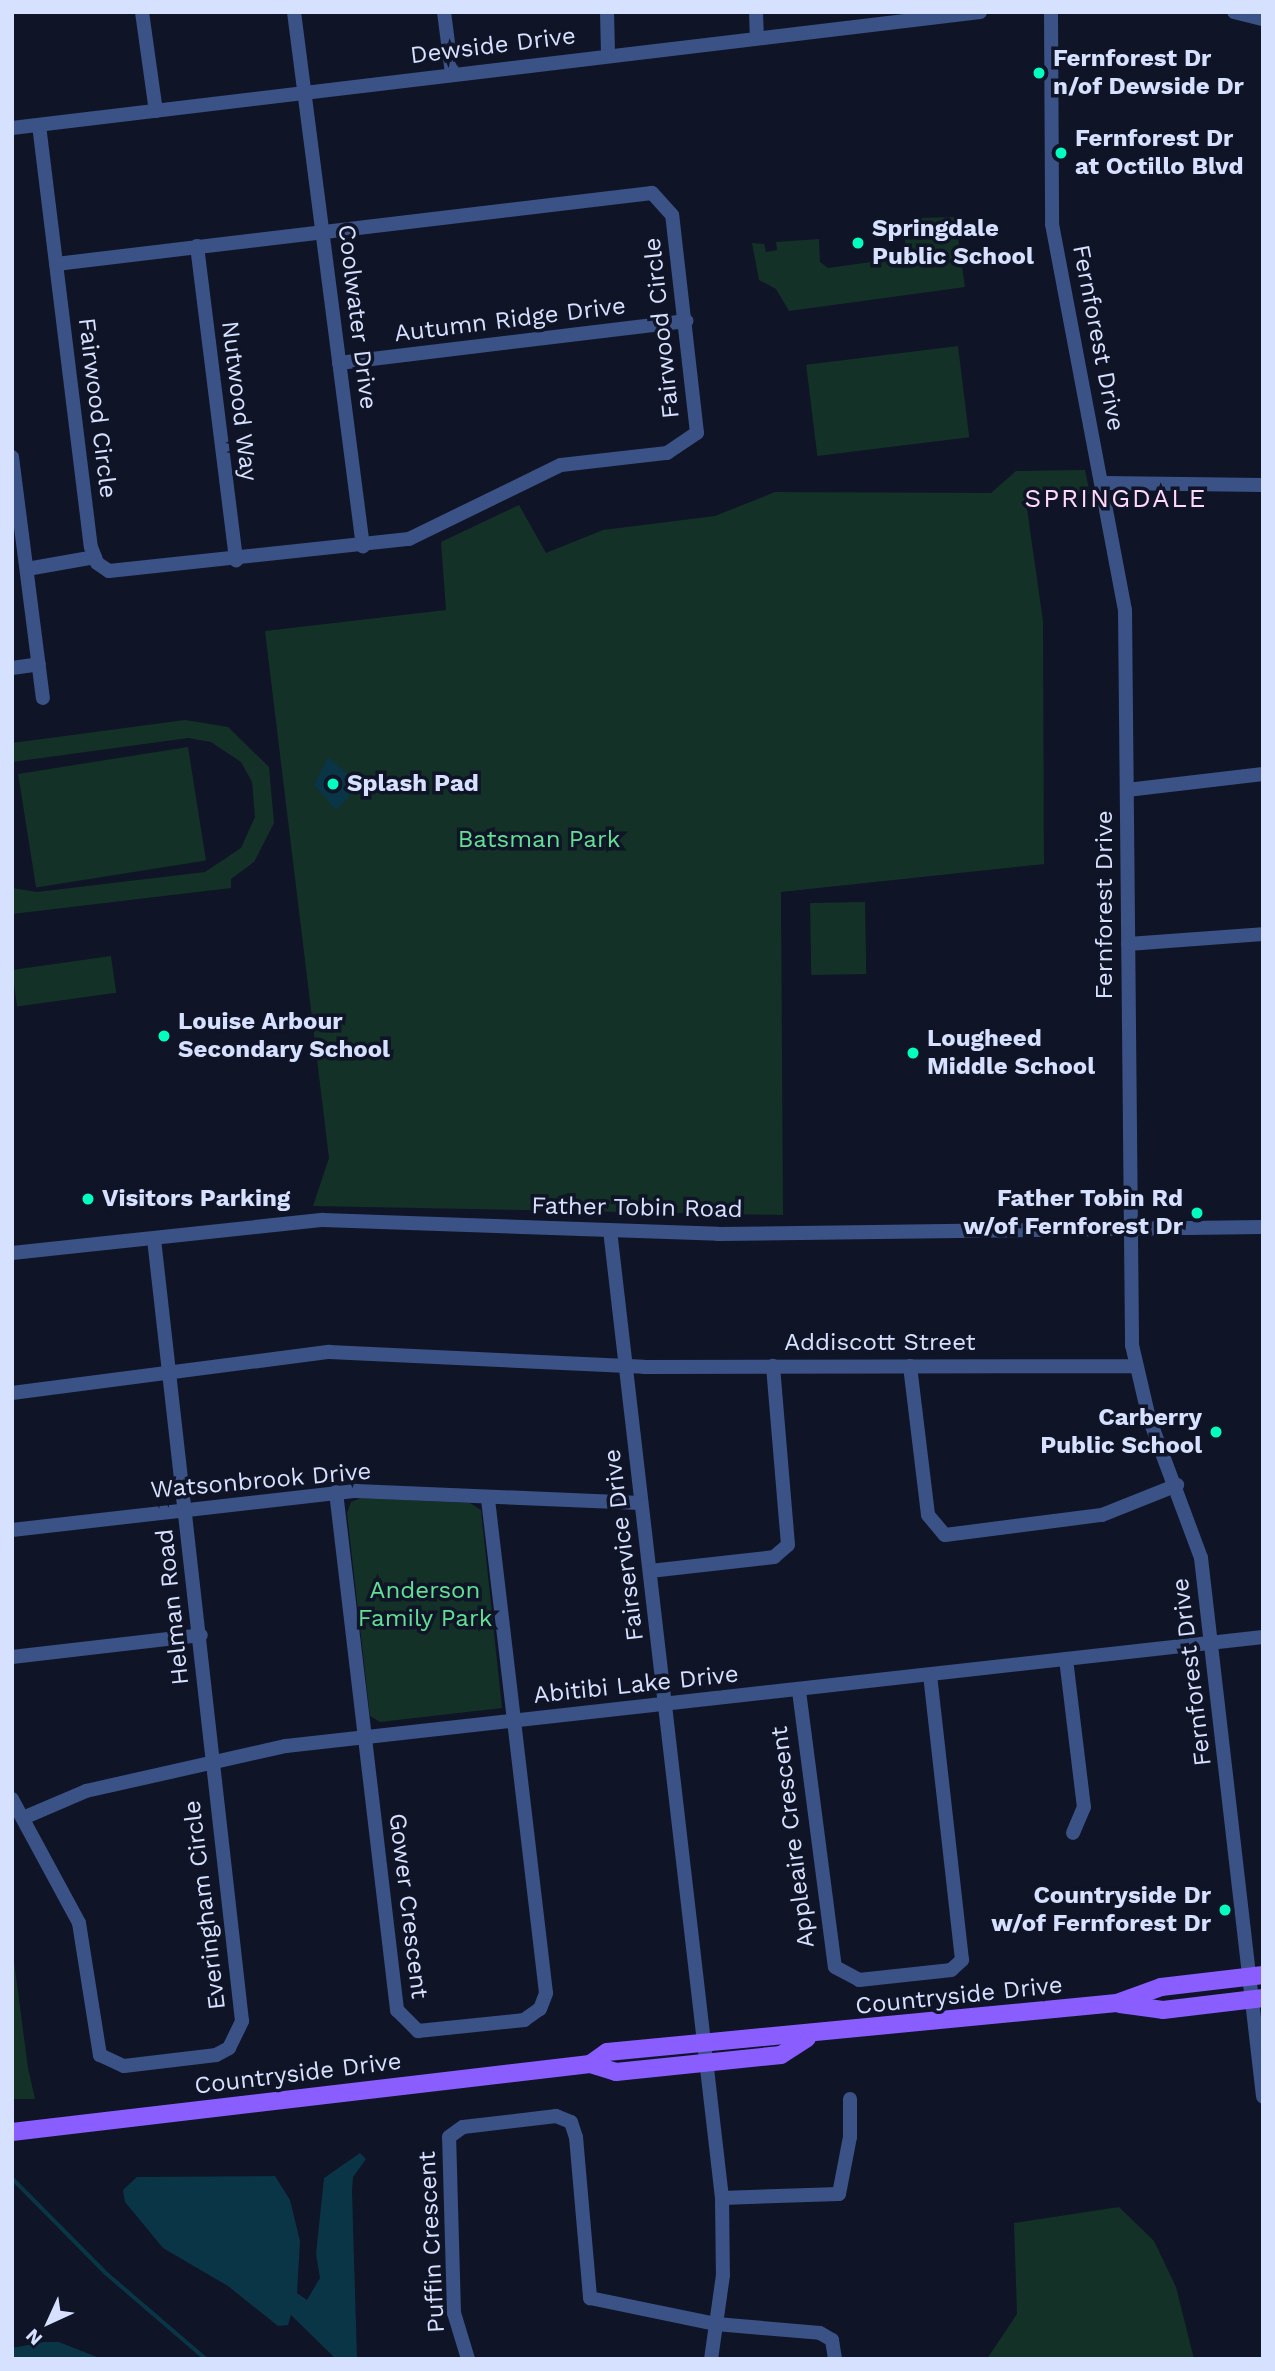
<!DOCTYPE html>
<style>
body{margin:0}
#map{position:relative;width:1275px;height:2371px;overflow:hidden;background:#101427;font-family:"Work Sans",sans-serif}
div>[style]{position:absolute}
.green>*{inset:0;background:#133126;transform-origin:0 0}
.water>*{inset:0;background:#0a3546}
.stream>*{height:3.5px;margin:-1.75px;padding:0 1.75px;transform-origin:1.75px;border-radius:1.75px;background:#0a3546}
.minor>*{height:14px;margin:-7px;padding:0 7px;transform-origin:7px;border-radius:7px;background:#3b5286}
.major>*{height:18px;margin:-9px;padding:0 9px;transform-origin:9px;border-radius:9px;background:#8a5dff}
.dots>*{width:19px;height:19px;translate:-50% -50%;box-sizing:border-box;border:4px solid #101427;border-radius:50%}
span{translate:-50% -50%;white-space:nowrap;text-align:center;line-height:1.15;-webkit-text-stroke:7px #101427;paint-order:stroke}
.street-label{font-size:24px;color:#d6e0ff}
.poi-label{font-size:24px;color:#d6e0ff;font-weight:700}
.left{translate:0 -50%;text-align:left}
.right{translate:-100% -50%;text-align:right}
.park-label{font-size:24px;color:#61e094}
.neighbourhood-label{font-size:26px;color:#ffd8fe;letter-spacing:2px}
.frame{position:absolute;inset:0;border:14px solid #d6e0ff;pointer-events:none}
.north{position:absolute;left:14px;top:2287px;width:70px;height:70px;-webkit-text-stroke:5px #101427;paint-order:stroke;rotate:225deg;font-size:19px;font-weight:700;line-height:28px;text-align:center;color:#d6e0ff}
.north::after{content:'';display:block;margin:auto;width:24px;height:32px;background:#d6e0ff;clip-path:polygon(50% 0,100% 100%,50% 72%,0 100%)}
</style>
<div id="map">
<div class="green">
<i style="clip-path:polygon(955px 217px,965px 287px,789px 311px,776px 289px,759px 280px,752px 243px,764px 244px,766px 252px,777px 250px,776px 242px,819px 239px,820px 262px,828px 268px,907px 257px,903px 226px,920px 223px,918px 218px)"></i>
<i style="left:958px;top:346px;width:92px;height:153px;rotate:83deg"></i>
<i style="clip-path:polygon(1085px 470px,1090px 494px,1025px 495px,1043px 621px,1044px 864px,781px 892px,783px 1215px,313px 1206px,329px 1158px,265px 631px,446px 610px,441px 542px,519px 505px,546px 553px,603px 530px,715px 516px,775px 492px,991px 493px,1016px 471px)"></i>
<i style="clip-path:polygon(185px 720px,228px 727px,269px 767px,274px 823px,254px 862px,231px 879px,231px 888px,12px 914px,12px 888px,37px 892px,205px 872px,241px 848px,255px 817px,252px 782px,241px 762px,211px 742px,188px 738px,12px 762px,12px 743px)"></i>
<i style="left:188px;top:747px;width:115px;height:172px;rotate:81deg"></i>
<i style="left:865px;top:902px;width:72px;height:55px;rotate:89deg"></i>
<i style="left:111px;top:956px;width:37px;height:100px;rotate:82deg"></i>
<i style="clip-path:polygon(361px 1498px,470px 1503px,481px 1510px,502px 1708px,380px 1722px,370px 1716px,347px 1513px,351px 1502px)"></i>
<i style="clip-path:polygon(12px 1946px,28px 2068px,35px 2099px,12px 2099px)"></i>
<i style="clip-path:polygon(1119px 2207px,1154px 2241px,1176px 2287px,1194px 2359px,987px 2359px,1017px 2314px,1014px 2223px)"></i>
</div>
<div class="water">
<i style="clip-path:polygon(328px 757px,352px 778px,349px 797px,336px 810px,314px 785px)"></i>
<i style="clip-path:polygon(360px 2153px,366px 2159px,353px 2177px,352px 2191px,357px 2359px,336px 2359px,291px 2315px,288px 2325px,278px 2326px,228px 2286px,163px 2248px,125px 2202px,123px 2190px,137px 2177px,275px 2176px,290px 2200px,300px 2241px,297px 2293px,307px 2300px,320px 2278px,316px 2254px,324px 2178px)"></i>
<i style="clip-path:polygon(44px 2342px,59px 2342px,102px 2359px,12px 2359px,12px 2348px)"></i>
</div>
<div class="stream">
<i style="left:12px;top:2178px;width:134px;rotate:45.3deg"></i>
<i style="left:106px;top:2273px;width:132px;rotate:40.7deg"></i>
</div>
<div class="minor">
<i style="left:142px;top:12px;width:100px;rotate:82deg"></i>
<i style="left:294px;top:12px;width:539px;rotate:82.65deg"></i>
<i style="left:444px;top:12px;width:63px;rotate:82.6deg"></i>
<i style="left:607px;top:12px;width:42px;rotate:88.6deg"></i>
<i style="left:756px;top:12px;width:23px;rotate:88deg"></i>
<i style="left:1051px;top:12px;width:212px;rotate:89.7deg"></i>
<i style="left:1052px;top:224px;width:393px;rotate:79.3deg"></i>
<i style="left:1125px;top:610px;width:735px;rotate:89.45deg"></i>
<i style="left:1132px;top:1345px;width:75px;rotate:76.9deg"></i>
<i style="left:1149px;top:1418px;width:149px;rotate:69.6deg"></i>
<i style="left:1201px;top:1558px;width:542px;rotate:83.43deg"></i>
<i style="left:1234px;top:12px;width:30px;rotate:14deg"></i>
<i style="left:39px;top:125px;width:425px;rotate:83deg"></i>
<i style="left:91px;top:547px;width:17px;rotate:69deg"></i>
<i style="left:97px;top:563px;width:14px;rotate:34deg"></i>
<i style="left:109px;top:571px;width:302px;rotate:-6.1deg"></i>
<i style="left:409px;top:539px;width:169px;rotate:-26deg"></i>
<i style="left:561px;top:465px;width:107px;rotate:-6.5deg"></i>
<i style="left:667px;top:453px;width:36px;rotate:-34deg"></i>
<i style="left:697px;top:433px;width:219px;rotate:-96.5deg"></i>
<i style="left:672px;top:215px;width:30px;rotate:-132deg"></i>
<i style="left:652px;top:193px;width:600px;rotate:173.21deg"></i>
<i style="left:12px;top:128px;width:975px;rotate:-6.83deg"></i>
<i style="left:197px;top:246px;width:317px;rotate:82.9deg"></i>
<i style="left:339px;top:363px;width:350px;rotate:-6.9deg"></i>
<i style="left:12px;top:457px;width:243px;rotate:82.7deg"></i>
<i style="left:1104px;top:483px;width:159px;rotate:0.7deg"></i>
<i style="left:27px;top:569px;width:69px;rotate:-10deg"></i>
<i style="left:12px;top:668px;width:27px;rotate:-8deg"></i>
<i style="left:1127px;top:790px;width:137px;rotate:-6.7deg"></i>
<i style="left:1128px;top:944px;width:135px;rotate:-4.2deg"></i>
<i style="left:610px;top:1230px;width:974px;rotate:83.4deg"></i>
<i style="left:722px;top:2198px;width:77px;rotate:89.3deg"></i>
<i style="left:723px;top:2275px;width:85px;rotate:98.1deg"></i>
<i style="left:12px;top:1253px;width:313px;rotate:-6.1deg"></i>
<i style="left:323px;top:1220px;width:395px;rotate:2deg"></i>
<i style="left:718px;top:1234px;width:545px;rotate:-0.74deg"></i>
<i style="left:910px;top:1366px;width:150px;rotate:83.1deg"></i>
<i style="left:928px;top:1515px;width:26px;rotate:50deg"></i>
<i style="left:945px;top:1535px;width:158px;rotate:-7.3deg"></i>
<i style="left:1102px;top:1515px;width:81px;rotate:-21.8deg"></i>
<i style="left:12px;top:1393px;width:320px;rotate:-7.4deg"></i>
<i style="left:329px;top:1352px;width:315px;rotate:2.7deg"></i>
<i style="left:644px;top:1367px;width:491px;rotate:-0.1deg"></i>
<i style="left:336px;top:1492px;width:522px;rotate:83.28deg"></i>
<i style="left:397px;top:2010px;width:30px;rotate:45deg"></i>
<i style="left:418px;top:2031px;width:107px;rotate:-5.9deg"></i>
<i style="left:524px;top:2020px;width:19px;rotate:-35deg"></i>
<i style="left:540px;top:2009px;width:17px;rotate:-69deg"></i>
<i style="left:546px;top:1993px;width:499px;rotate:-96.7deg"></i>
<i style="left:12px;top:1530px;width:346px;rotate:-6.5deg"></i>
<i style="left:356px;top:1491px;width:285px;rotate:2.4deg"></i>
<i style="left:650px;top:1571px;width:125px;rotate:-6.4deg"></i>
<i style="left:774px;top:1557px;width:18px;rotate:-41deg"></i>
<i style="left:788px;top:1545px;width:180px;rotate:-94.8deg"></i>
<i style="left:12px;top:1657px;width:190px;rotate:-6.6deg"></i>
<i style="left:1066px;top:1659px;width:149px;rotate:83.1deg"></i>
<i style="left:1084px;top:1807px;width:28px;rotate:113deg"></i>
<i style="left:799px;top:1691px;width:278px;rotate:82.6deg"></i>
<i style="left:835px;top:1967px;width:27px;rotate:28deg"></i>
<i style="left:859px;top:1980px;width:93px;rotate:-6.2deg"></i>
<i style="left:951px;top:1970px;width:15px;rotate:-42deg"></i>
<i style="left:962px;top:1960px;width:286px;rotate:-96.4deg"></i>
<i style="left:12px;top:1799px;width:141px;rotate:61.6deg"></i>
<i style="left:79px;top:1923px;width:134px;rotate:81deg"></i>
<i style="left:100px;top:2055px;width:26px;rotate:25deg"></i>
<i style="left:124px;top:2066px;width:93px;rotate:-6.8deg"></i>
<i style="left:216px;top:2055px;width:15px;rotate:-28deg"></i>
<i style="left:229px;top:2048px;width:30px;rotate:-64deg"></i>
<i style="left:242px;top:2021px;width:787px;rotate:-96.42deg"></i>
<i style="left:23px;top:1818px;width:69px;rotate:-23.2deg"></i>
<i style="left:86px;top:1791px;width:205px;rotate:-12.7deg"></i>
<i style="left:286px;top:1746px;width:983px;rotate:-6.37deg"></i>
<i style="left:722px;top:2198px;width:117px;rotate:-2deg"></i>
<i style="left:839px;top:2194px;width:58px;rotate:-79.1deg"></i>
<i style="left:850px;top:2137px;width:38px;rotate:-90deg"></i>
<i style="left:468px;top:2359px;width:48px;rotate:-106.9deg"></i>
<i style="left:454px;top:2313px;width:176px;rotate:-91.6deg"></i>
<i style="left:449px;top:2137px;width:17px;rotate:-36deg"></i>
<i style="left:463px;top:2127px;width:94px;rotate:-6.7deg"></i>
<i style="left:556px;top:2116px;width:16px;rotate:22deg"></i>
<i style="left:571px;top:2122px;width:16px;rotate:72deg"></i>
<i style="left:576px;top:2137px;width:162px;rotate:85deg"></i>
<i style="left:590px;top:2298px;width:129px;rotate:11.7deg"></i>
<i style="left:716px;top:2324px;width:104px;rotate:4.9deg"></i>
<i style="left:820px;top:2333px;width:14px;rotate:30deg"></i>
<i style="left:832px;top:2340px;width:19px;rotate:81deg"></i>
</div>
<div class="major">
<i style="left:1120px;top:2004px;width:43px;rotate:7.9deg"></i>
<i style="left:1163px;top:2010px;width:101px;rotate:-6.8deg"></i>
<i style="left:590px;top:2064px;width:21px;rotate:-35deg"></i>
<i style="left:607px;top:2052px;width:512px;rotate:-5.49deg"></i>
<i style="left:1117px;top:2003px;width:47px;rotate:-20deg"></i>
<i style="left:1161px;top:1987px;width:103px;rotate:-6.7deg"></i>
<i style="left:12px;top:2132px;width:582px;rotate:-6.71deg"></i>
<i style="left:590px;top:2064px;width:27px;rotate:17deg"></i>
<i style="left:616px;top:2072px;width:166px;rotate:-5.9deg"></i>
<i style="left:781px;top:2055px;width:31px;rotate:-33deg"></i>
</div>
<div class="dots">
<i style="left:1039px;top:73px;background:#02ffc0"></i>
<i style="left:1061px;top:153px;background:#02ffc0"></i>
<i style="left:858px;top:243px;background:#02ffc0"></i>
<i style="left:333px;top:784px;background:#02ffc0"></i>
<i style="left:164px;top:1036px;background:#02ffc0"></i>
<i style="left:913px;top:1053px;background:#02ffc0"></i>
<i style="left:88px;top:1199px;background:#02ffc0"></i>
<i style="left:1197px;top:1213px;background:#02ffc0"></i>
<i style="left:1216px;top:1432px;background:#02ffc0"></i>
<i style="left:1225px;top:1910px;background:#02ffc0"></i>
</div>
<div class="street-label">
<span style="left:493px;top:46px;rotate:-7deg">Dewside Drive</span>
<span style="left:357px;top:317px;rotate:83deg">Coolwater Drive</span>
<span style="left:510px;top:320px;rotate:-7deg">Autumn Ridge Drive</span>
<span style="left:662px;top:328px;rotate:-96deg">Fairwood Circle</span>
<span style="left:1098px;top:338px;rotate:79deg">Fernforest Drive</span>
<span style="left:239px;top:401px;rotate:83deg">Nutwood Way</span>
<span style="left:97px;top:408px;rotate:83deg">Fairwood Circle</span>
<span style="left:1105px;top:905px;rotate:-90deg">Fernforest Drive</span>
<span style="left:637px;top:1208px;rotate:1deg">Father Tobin Road</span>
<span style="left:880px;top:1343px">Addiscott Street</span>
<span style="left:261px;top:1481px;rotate:-5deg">Watsonbrook Drive</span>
<span style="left:624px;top:1545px;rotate:-97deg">Fairservice Drive</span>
<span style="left:173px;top:1607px;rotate:-96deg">Helman Road</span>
<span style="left:1192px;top:1672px;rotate:-97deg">Fernforest Drive</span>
<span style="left:636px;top:1685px;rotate:-6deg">Abitibi Lake Drive</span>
<span style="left:793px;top:1837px;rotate:-97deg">Appleaire Crescent</span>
<span style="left:205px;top:1905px;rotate:-97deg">Everingham Circle</span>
<span style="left:408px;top:1906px;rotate:83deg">Gower Crescent</span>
<span style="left:959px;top:1996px;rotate:-6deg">Countryside Drive</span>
<span style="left:298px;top:2074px;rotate:-7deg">Countryside Drive</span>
<span style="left:432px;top:2242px;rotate:-93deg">Puffin Crescent</span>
</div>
<div class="poi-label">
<span class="left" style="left:1053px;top:73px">Fernforest Dr<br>n/of Dewside Dr</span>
<span class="left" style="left:1075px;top:153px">Fernforest Dr<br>at Octillo Blvd</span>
<span class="left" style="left:872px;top:243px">Springdale<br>Public School</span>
<span class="left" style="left:347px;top:784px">Splash Pad</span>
<span class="left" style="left:178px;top:1036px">Louise Arbour<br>Secondary School</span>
<span class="left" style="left:927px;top:1053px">Lougheed<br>Middle School</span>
<span class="left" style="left:102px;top:1199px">Visitors Parking</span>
<span class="right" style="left:1183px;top:1213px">Father Tobin Rd<br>w/of Fernforest Dr</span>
<span class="right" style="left:1202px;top:1432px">Carberry<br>Public School</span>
<span class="right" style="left:1211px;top:1910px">Countryside Dr<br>w/of Fernforest Dr</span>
</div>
<div class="park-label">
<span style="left:539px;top:840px">Batsman Park</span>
<span style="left:425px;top:1605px">Anderson<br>Family Park</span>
</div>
<div class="neighbourhood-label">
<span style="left:1116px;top:499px">SPRINGDALE</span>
</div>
<div class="frame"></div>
<div class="north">N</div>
</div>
